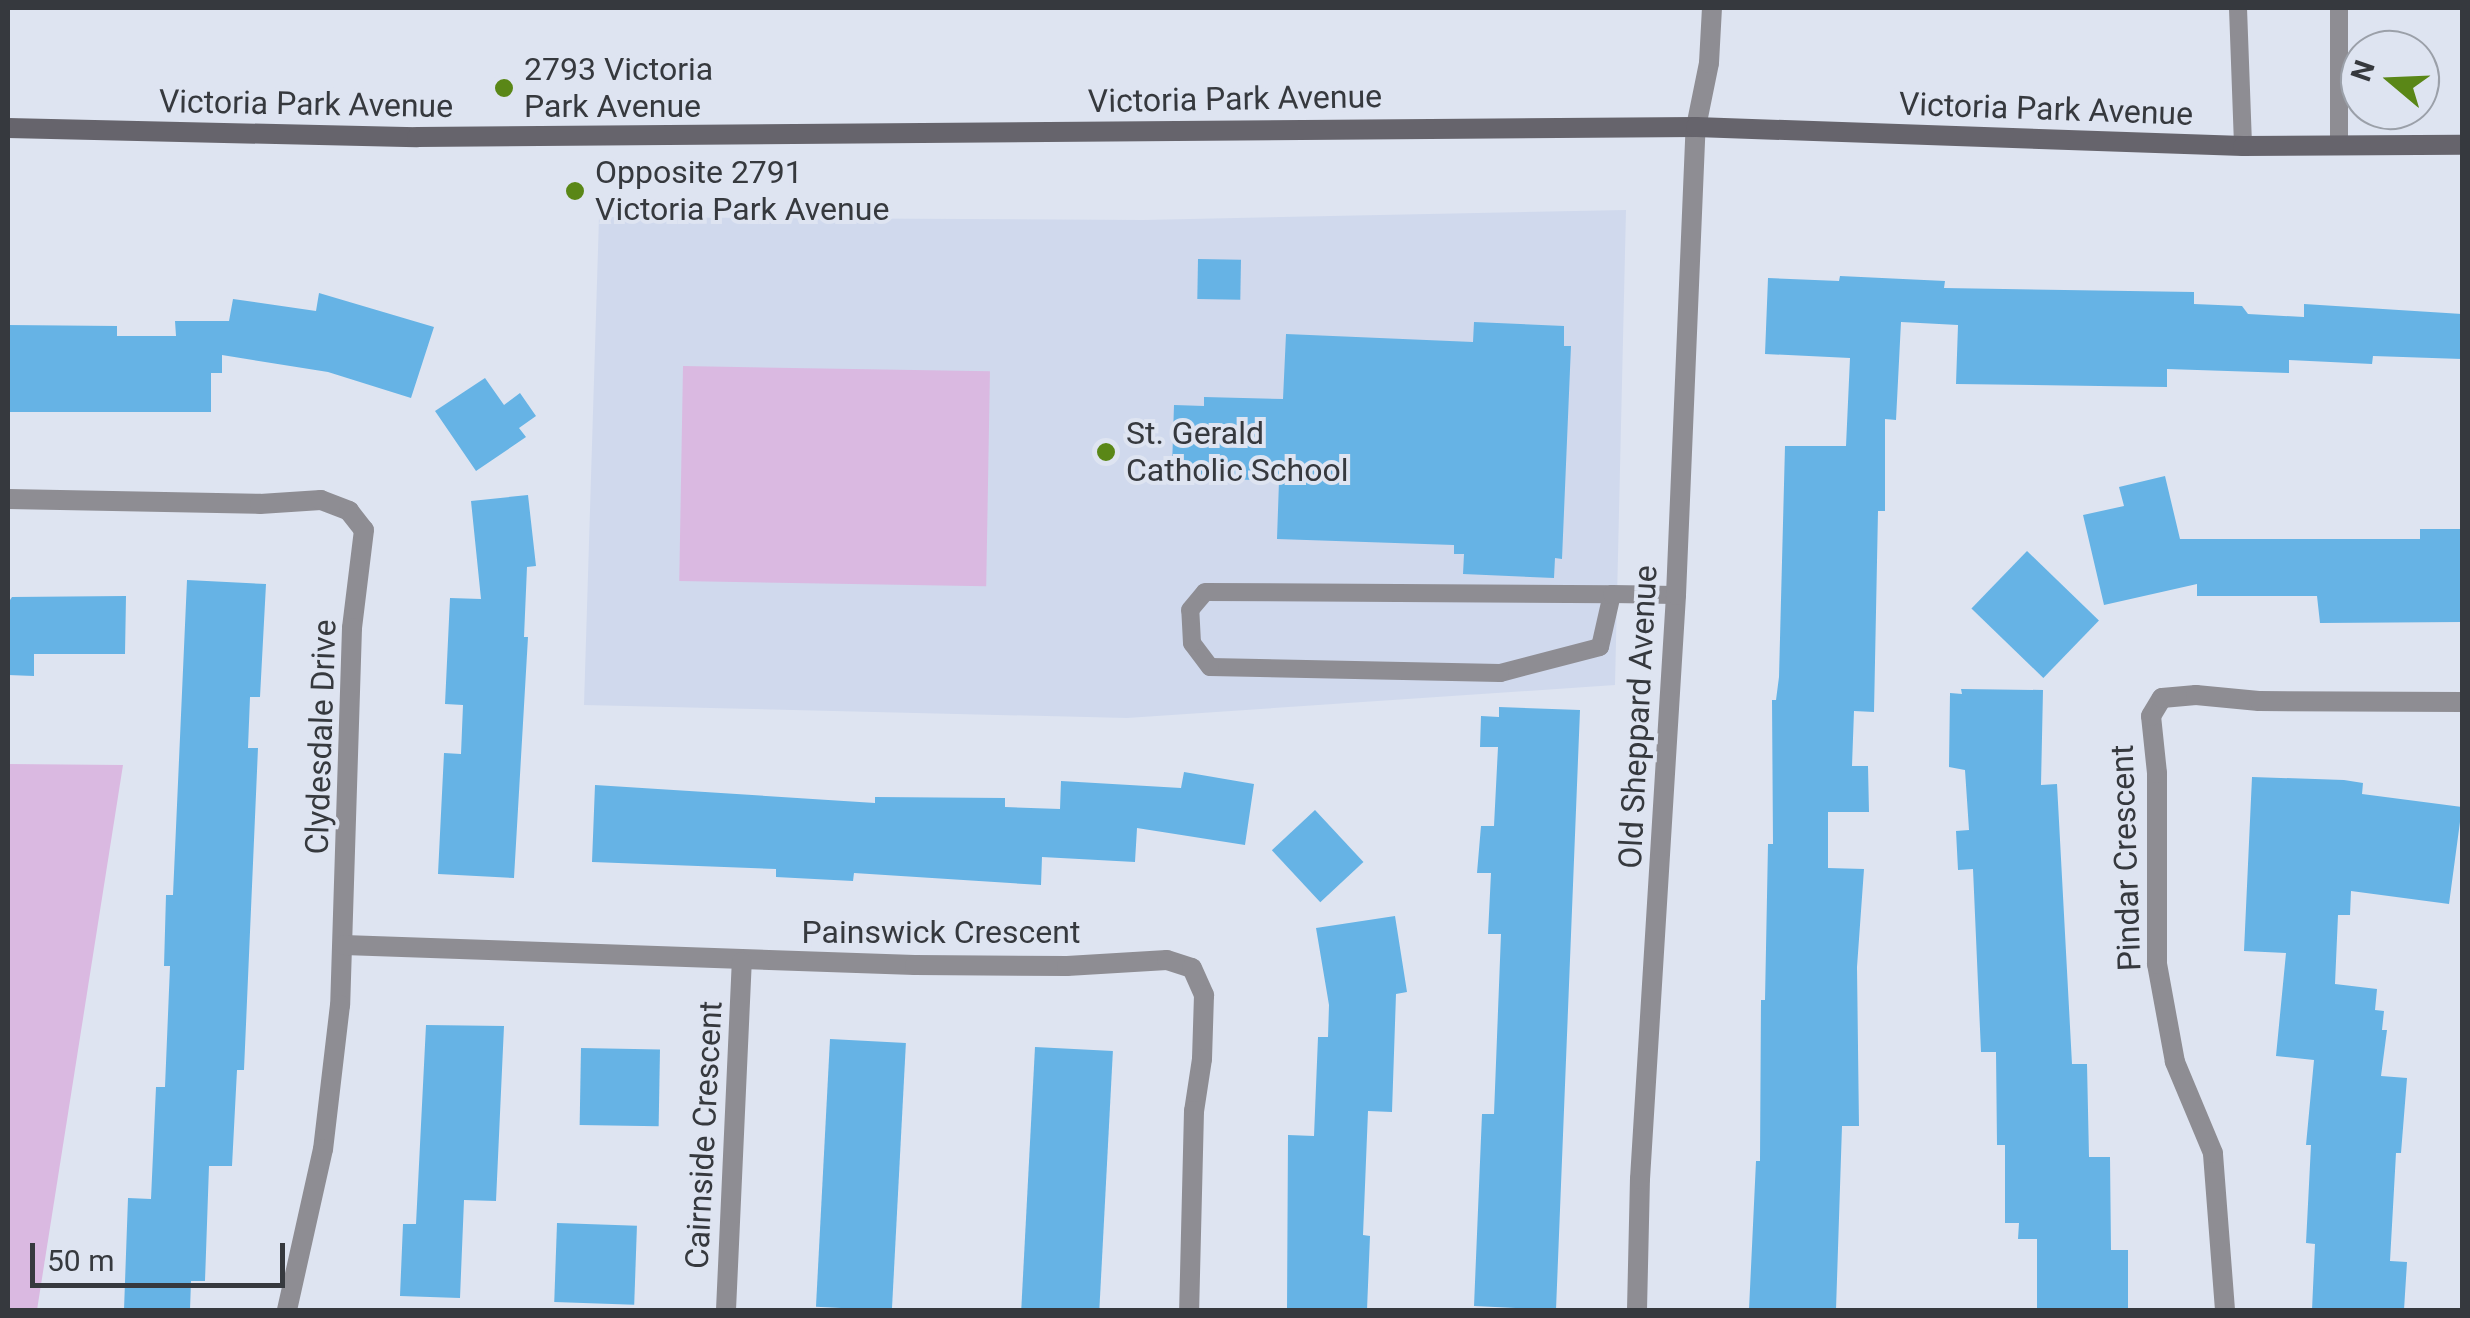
<!DOCTYPE html>
<style>
body{margin:0}
#map{position:relative;width:2470px;height:1318px;overflow:hidden;background:#dee4f1;font-family:Roboto,sans-serif}
div>[style]{position:absolute}
.built>*{inset:0;background:#d0d9ed}
.green>*{inset:0;background:#dab9e1;transform-origin:0 0}
.building>*{inset:0;background:#66b3e5;transform-origin:0 0}
.service>*{height:18px;margin:-9px;padding:0 9px;transform-origin:9px;border-radius:9px;background:#8e8d93}
.minor>*{height:20px;margin:-10px;padding:0 10px;transform-origin:10px;border-radius:10px;background:#8e8d93}
.tertiary>*{height:20px;margin:-10px;padding:0 10px;transform-origin:10px;border-radius:10px;background:#8e8d93}
.secondary>*{height:20px;margin:-10px;padding:0 10px;transform-origin:10px;border-radius:10px;background:#66646c}
.dots>*{width:28px;height:28px;translate:-50% -50%;box-sizing:border-box;border:5px solid #dee4f1;border-radius:50%}
span{translate:-50% -50%;white-space:nowrap;text-align:center;line-height:1.15;-webkit-text-stroke:8px #dee4f1;paint-order:stroke}
.poi-label{font-size:32px;color:#36393e}
.left{translate:0 -50%;text-align:left}
.street-label{font-size:32px;color:#36393e}
.frame{position:absolute;inset:0;border:10px solid #36393e;pointer-events:none}
.north{position:absolute;left:2340px;top:30px;width:100px;height:100px;box-sizing:border-box;background:#dee4f1;border:2px solid #9ba0a9;border-radius:50%;rotate:289deg;font-size:28px;font-weight:700;line-height:40px;text-align:center;color:#36393e}
.north::after{content:'';display:block;margin:auto;width:35px;height:45px;background:#5a8717;clip-path:polygon(50% 0,100% 100%,50% 72%,0 100%)}
.scale{position:absolute;left:30px;top:1243px;width:255px;height:45px;box-sizing:border-box;border:5px solid #36393e;border-top:0;padding-left:12px;font-size:30px;line-height:35px;white-space:nowrap;color:#36393e;-webkit-text-stroke:8px #dee4f1;paint-order:stroke}
</style>
<div id="map">
<div class="built">
<i style="clip-path:polygon(1626px 210px,1615px 685px,1127px 718px,584px 705px,599px 217px,1143px 220px)"></i>
</div>
<div class="green">
<i style="left:683px;top:366px;width:307px;height:215px;rotate:1deg"></i>
<i style="clip-path:polygon(8px 764px,123px 765px,37px 1310px,8px 1310px)"></i>
</div>
<div class="building">
<i style="left:1198px;top:259px;width:43px;height:40px;rotate:1deg"></i>
<i style="clip-path:polygon(1840px 276px,1945px 281px,1944px 288px,2194px 292px,2194px 304px,2242px 306px,2248px 314px,2304px 317px,2304px 304px,2462px 314px,2462px 359px,2373px 356px,2372px 364px,2289px 360px,2289px 373px,2167px 369px,2167px 387px,1956px 384px,1958px 325px,1901px 322px,1896px 420px,1885px 419px,1885px 511px,1878px 511px,1874px 712px,1854px 711px,1852px 766px,1868px 766px,1869px 812px,1828px 812px,1828px 868px,1864px 869px,1857px 967px,1859px 1126px,1842px 1126px,1836px 1310px,1749px 1310px,1756px 1161px,1760px 1161px,1761px 1000px,1765px 1000px,1768px 844px,1773px 844px,1772px 700px,1776px 700px,1779px 677px,1785px 446px,1846px 446px,1850px 358px,1765px 354px,1768px 278px,1839px 281px)"></i>
<i style="clip-path:polygon(319px 293px,434px 327px,411px 398px,328px 372px,222px 355px,222px 373px,211px 373px,211px 412px,8px 412px,8px 325px,117px 326px,117px 336px,176px 336px,175px 321px,229px 321px,233px 299px,316px 311px)"></i>
<i style="clip-path:polygon(1474px 322px,1564px 326px,1564px 346px,1571px 346px,1562px 559px,1555px 558px,1554px 578px,1463px 574px,1464px 554px,1454px 554px,1454px 545px,1277px 539px,1279px 481px,1201px 478px,1201px 468px,1172px 467px,1174px 405px,1204px 406px,1204px 397px,1283px 399px,1286px 334px,1473px 342px)"></i>
<i style="clip-path:polygon(485px 378px,504px 405px,520px 393px,536px 416px,519px 428px,526px 437px,476px 471px,435px 411px)"></i>
<i style="clip-path:polygon(2165px 476px,2180px 539px,2420px 539px,2420px 529px,2462px 529px,2462px 622px,2320px 623px,2317px 596px,2197px 596px,2197px 584px,2104px 605px,2083px 515px,2124px 506px,2119px 487px)"></i>
<i style="clip-path:polygon(528px 495px,536px 566px,527px 567px,524px 637px,528px 637px,514px 878px,438px 874px,444px 753px,461px 754px,463px 705px,445px 704px,450px 598px,481px 599px,471px 501px)"></i>
<i style="left:2027px;top:551px;width:100px;height:80px;rotate:44deg"></i>
<i style="clip-path:polygon(187px 580px,266px 584px,260px 697px,250px 697px,248px 748px,258px 748px,244px 1070px,237px 1070px,232px 1166px,209px 1166px,205px 1281px,191px 1281px,190px 1310px,124px 1310px,128px 1198px,151px 1199px,156px 1087px,165px 1087px,170px 966px,164px 966px,166px 895px,173px 895px)"></i>
<i style="clip-path:polygon(126px 596px,125px 654px,34px 654px,34px 676px,8px 675px,8px 603px,12px 597px)"></i>
<i style="clip-path:polygon(1961px 689px,2043px 690px,2041px 785px,2057px 784px,2072px 1064px,2087px 1064px,2089px 1157px,2110px 1157px,2111px 1250px,2128px 1250px,2128px 1310px,2037px 1310px,2037px 1239px,2018px 1239px,2019px 1223px,2005px 1223px,2005px 1145px,1997px 1145px,1996px 1052px,1981px 1052px,1973px 869px,1958px 870px,1956px 831px,1969px 830px,1965px 770px,1949px 767px,1950px 693px,1962px 694px)"></i>
<i style="clip-path:polygon(1499px 707px,1580px 710px,1556px 1310px,1474px 1306px,1482px 1114px,1494px 1114px,1501px 934px,1488px 934px,1491px 873px,1477px 873px,1481px 826px,1494px 826px,1498px 747px,1480px 747px,1481px 716px,1499px 717px)"></i>
<i style="clip-path:polygon(1184px 772px,1254px 784px,1245px 845px,1137px 828px,1135px 862px,1042px 857px,1041px 885px,854px 873px,853px 881px,776px 877px,776px 869px,592px 862px,595px 785px,875px 803px,875px 797px,1005px 798px,1005px 807px,1060px 809px,1061px 781px,1181px 788px)"></i>
<i style="clip-path:polygon(2252px 777px,2344px 780px,2363px 783px,2362px 794px,2462px 807px,2449px 904px,2351px 891px,2350px 915px,2338px 915px,2335px 984px,2377px 989px,2375px 1010px,2384px 1011px,2382px 1030px,2387px 1030px,2381px 1076px,2407px 1078px,2401px 1153px,2396px 1153px,2390px 1261px,2407px 1262px,2404px 1310px,2312px 1310px,2315px 1244px,2306px 1243px,2311px 1145px,2306px 1145px,2314px 1060px,2276px 1056px,2286px 953px,2244px 951px)"></i>
<i style="left:1315px;top:810px;width:71px;height:59px;rotate:47deg"></i>
<i style="clip-path:polygon(1395px 916px,1407px 992px,1396px 994px,1392px 1112px,1368px 1111px,1363px 1235px,1370px 1236px,1367px 1310px,1287px 1310px,1288px 1135px,1314px 1136px,1318px 1037px,1328px 1037px,1329px 1005px,1316px 928px)"></i>
<i style="clip-path:polygon(426px 1025px,504px 1026px,496px 1201px,464px 1200px,460px 1298px,400px 1296px,403px 1224px,416px 1224px)"></i>
<i style="left:830px;top:1039px;width:76px;height:268px;rotate:3deg"></i>
<i style="left:1035px;top:1047px;width:78px;height:263px;rotate:3deg"></i>
<i style="left:581px;top:1048px;width:79px;height:77px;rotate:1deg"></i>
<i style="left:557px;top:1223px;width:80px;height:79px;rotate:2deg"></i>
</div>
<div class="service">
<i style="left:2238px;top:8px;width:138px;rotate:87.9deg"></i>
<i style="left:2339px;top:146px;width:138px;rotate:-90deg"></i>
<i style="left:1612px;top:594px;width:54px;rotate:102.8deg"></i>
<i style="left:1600px;top:647px;width:103px;rotate:165.4deg"></i>
<i style="left:1500px;top:673px;width:290px;rotate:-178.8deg"></i>
<i style="left:1210px;top:667px;width:30px;rotate:-127deg"></i>
<i style="left:1192px;top:643px;width:33px;rotate:-93deg"></i>
<i style="left:1190px;top:610px;width:23px;rotate:-50deg"></i>
<i style="left:1205px;top:592px;width:407px;rotate:0.3deg"></i>
<i style="left:1612px;top:594px;width:64px;rotate:0.9deg"></i>
</div>
<div class="minor">
<i style="left:8px;top:499px;width:252px;rotate:1.1deg"></i>
<i style="left:260px;top:504px;width:61px;rotate:-3.8deg"></i>
<i style="left:321px;top:500px;width:30px;rotate:21deg"></i>
<i style="left:349px;top:511px;width:24px;rotate:52deg"></i>
<i style="left:364px;top:530px;width:99px;rotate:97deg"></i>
<i style="left:352px;top:628px;width:377px;rotate:91.8deg"></i>
<i style="left:340px;top:1005px;width:145px;rotate:96.7deg"></i>
<i style="left:323px;top:1149px;width:165px;rotate:102.6deg"></i>
<i style="left:344px;top:945px;width:571px;rotate:2.01deg"></i>
<i style="left:915px;top:965px;width:152px;rotate:0.4deg"></i>
<i style="left:1067px;top:966px;width:100px;rotate:-3.4deg"></i>
<i style="left:1167px;top:960px;width:26px;rotate:18deg"></i>
<i style="left:1192px;top:968px;width:30px;rotate:66deg"></i>
<i style="left:1204px;top:995px;width:64px;rotate:91.8deg"></i>
<i style="left:1202px;top:1059px;width:53px;rotate:98.7deg"></i>
<i style="left:1194px;top:1111px;width:199px;rotate:91.4deg"></i>
<i style="left:726px;top:1310px;width:348px;rotate:-87.4deg"></i>
<i style="left:1637px;top:1310px;width:131px;rotate:-88.7deg"></i>
<i style="left:1640px;top:1179px;width:585px;rotate:-86.47deg"></i>
<i style="left:1676px;top:595px;width:468px;rotate:-87.6deg"></i>
<i style="left:2225px;top:1310px;width:157px;rotate:-94.4deg"></i>
<i style="left:2213px;top:1153px;width:99px;rotate:-112.7deg"></i>
<i style="left:2175px;top:1062px;width:100px;rotate:-100.4deg"></i>
<i style="left:2157px;top:964px;width:191px;rotate:-90deg"></i>
<i style="left:2157px;top:773px;width:57px;rotate:-96deg"></i>
<i style="left:2151px;top:716px;width:21px;rotate:-59deg"></i>
<i style="left:2162px;top:698px;width:34px;rotate:-5deg"></i>
<i style="left:2196px;top:695px;width:63px;rotate:5.4deg"></i>
<i style="left:2259px;top:701px;width:203px;rotate:0.3deg"></i>
</div>
<div class="tertiary">
<i style="left:1696px;top:127px;width:65px;rotate:-78.5deg"></i>
<i style="left:1709px;top:63px;width:55px;rotate:-86.9deg"></i>
</div>
<div class="secondary">
<i style="left:8px;top:128px;width:409px;rotate:1.3deg"></i>
<i style="left:417px;top:137px;width:1279px;rotate:-0.45deg"></i>
<i style="left:1696px;top:127px;width:547px;rotate:1.99deg"></i>
<i style="left:2243px;top:146px;width:219px;rotate:-0.3deg"></i>
</div>
<div class="dots">
<i style="left:504px;top:88px;background:#5a8717"></i>
<i style="left:575px;top:191px;background:#5a8717"></i>
<i style="left:1106px;top:452px;background:#5a8717"></i>
</div>
<div class="poi-label">
<span class="left" style="left:524px;top:88px">2793 Victoria<br>Park Avenue</span>
<span class="left" style="left:595px;top:191px">Opposite 2791<br>Victoria Park Avenue</span>
<span class="left" style="left:1126px;top:452px">St. Gerald<br>Catholic School</span>
</div>
<div class="street-label">
<span style="left:1235px;top:99px;rotate:-1deg">Victoria Park Avenue</span>
<span style="left:306px;top:104px;rotate:1deg">Victoria Park Avenue</span>
<span style="left:2046px;top:109px;rotate:2deg">Victoria Park Avenue</span>
<span style="left:1638px;top:717px;rotate:-87deg">Old Sheppard Avenue</span>
<span style="left:321px;top:737px;rotate:-88deg">Clydesdale Drive</span>
<span style="left:2126px;top:858px;rotate:-92deg">Pindar Crescent</span>
<span style="left:941px;top:932px">Painswick Crescent</span>
<span style="left:704px;top:1135px;rotate:-87deg">Cairnside Crescent</span>
</div>
<div class="frame"></div>
<div class="north">N</div>
<div class="scale">50 m</div>
</div>
